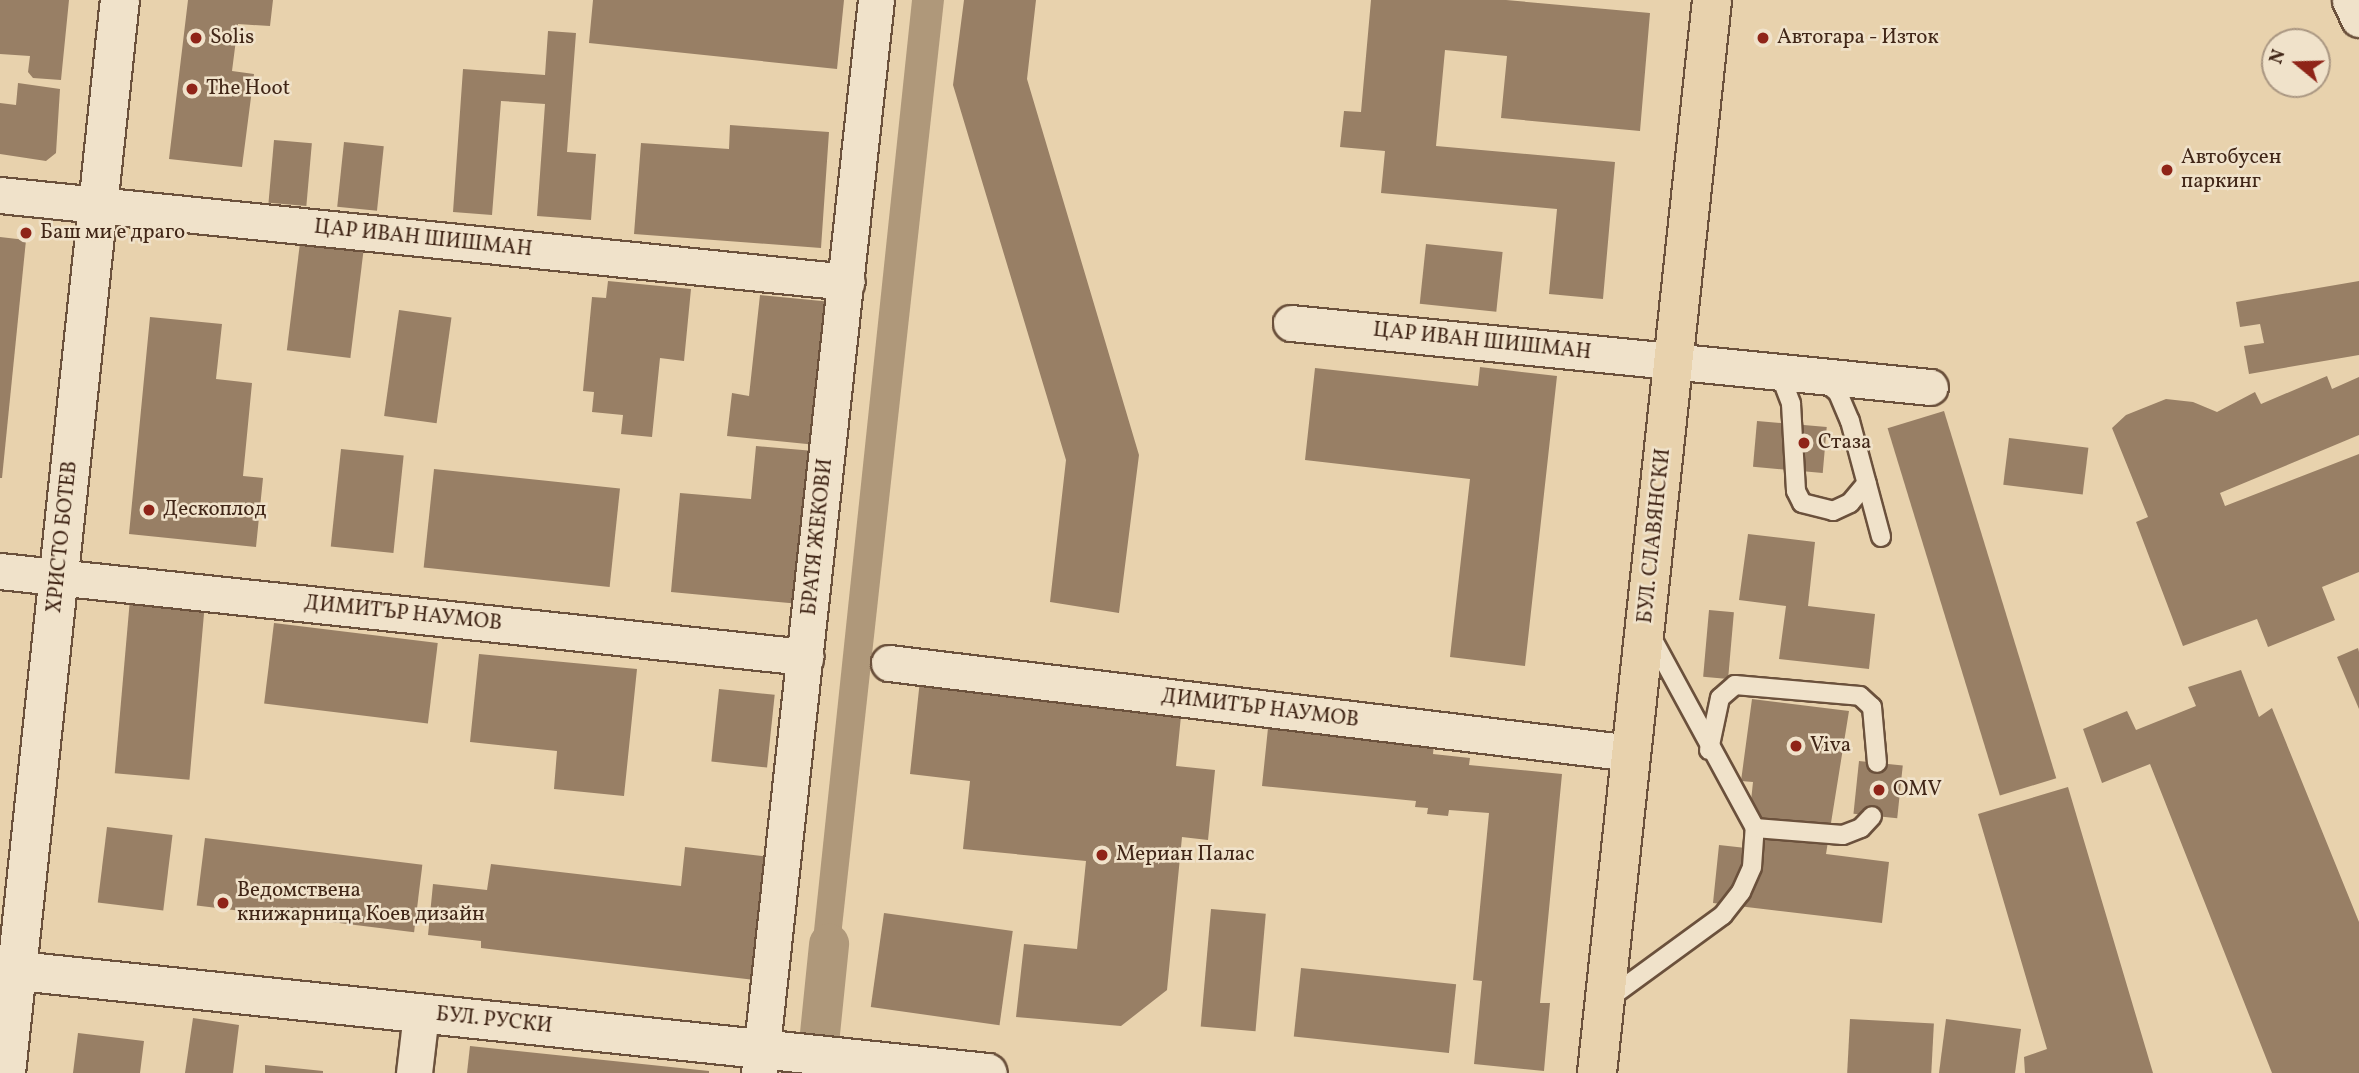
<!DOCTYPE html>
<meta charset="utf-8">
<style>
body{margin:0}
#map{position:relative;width:2359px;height:1073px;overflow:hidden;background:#e8d2ad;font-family:Vollkorn,serif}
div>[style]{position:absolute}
.water>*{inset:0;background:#af987a}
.canal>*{height:40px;margin:-20px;padding:0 20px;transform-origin:20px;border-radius:20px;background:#af987a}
.building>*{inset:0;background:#987f65;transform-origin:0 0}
.roads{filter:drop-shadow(2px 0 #6b513c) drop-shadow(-2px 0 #6b513c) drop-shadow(0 2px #6b513c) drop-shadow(0 -2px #6b513c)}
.lane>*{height:18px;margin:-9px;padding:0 9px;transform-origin:9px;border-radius:9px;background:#f0e2ca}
.street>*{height:35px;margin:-17.5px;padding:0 17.5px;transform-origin:17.5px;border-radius:17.5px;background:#f0e2ca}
.secondary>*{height:38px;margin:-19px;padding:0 19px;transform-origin:19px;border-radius:19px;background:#f0e2ca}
.primary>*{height:38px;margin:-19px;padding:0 19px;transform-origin:19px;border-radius:19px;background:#e8d2ad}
.dots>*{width:19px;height:19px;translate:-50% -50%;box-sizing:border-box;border:4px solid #f0e2ca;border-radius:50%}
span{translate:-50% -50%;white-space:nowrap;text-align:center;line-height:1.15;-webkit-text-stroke:5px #f0e2ca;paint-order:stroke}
.poi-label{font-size:21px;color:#412617}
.left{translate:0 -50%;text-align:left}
.street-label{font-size:21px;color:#412617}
.north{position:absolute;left:2261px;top:28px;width:70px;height:70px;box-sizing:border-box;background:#f0e2ca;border:2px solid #aa9782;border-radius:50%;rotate:289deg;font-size:19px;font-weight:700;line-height:28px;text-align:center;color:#412617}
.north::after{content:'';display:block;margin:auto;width:24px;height:32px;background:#8f2418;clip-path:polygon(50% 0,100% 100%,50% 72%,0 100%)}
</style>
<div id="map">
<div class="water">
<i style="clip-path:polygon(912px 0,944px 0,834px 1000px,807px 997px)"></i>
</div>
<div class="canal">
<i style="left:816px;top:1073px;width:130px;rotate:-84.2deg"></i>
</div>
<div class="building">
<i style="clip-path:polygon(0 0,69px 0,61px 80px,33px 78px,28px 72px,30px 56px,0 54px)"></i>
<i style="clip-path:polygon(188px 0,273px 0,270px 26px,238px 24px,232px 71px,254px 74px,242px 167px,169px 159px)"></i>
<i style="clip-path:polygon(593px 0,844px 0,837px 69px,589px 43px)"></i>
<i style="clip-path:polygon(964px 0,1036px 0,1027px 79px,1139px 455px,1119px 613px,1050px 602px,1066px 460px,953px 85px)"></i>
<i style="clip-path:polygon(1371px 0,1506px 0,1650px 13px,1640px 131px,1501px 118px,1507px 56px,1445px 50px,1436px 146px,1615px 162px,1603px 299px,1549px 294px,1557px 209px,1381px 193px,1385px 151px,1340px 147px,1344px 111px,1361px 112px)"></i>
<i style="clip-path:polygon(548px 31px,576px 33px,567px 152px,596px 154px,591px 220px,537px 216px,545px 104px,501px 101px,492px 215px,453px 212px,463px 69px,545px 75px)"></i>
<i style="clip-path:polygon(18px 83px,60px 89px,56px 153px,46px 161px,0 154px,0 103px,16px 105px)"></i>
<i style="clip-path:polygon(730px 125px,829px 132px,821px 248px,634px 234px,641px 143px,729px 149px)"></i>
<i style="left:274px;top:140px;width:38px;height:63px;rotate:5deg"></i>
<i style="left:344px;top:142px;width:40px;height:65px;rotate:6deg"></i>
<i style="clip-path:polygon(0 237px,26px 240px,2px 478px,0 478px)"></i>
<i style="left:300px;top:243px;width:64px;height:108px;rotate:7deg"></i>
<i style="left:1426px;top:244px;width:77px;height:60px;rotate:6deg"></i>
<i style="clip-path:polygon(608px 281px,691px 289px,684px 361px,660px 358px,652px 437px,621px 434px,623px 415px,592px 412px,594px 392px,583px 391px,592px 297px,606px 298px)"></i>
<i style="clip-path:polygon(2359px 281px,2359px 355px,2249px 374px,2244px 346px,2264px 343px,2260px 324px,2240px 327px,2236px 302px)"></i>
<i style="clip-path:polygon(760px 295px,832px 302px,817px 445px,727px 436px,732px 393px,749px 396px)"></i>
<i style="left:399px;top:310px;width:53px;height:107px;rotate:8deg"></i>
<i style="clip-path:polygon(150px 317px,222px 324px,216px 379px,252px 383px,243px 476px,263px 478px,256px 547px,129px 534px)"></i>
<i style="clip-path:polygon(1480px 367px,1557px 376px,1525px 666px,1450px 657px,1470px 479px,1305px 460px,1315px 368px,1478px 386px)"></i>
<i style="clip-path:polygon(2327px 376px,2332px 389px,2359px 377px,2359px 435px,2220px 493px,2225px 506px,2359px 454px,2359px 572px,2322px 587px,2335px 620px,2268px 647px,2257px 619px,2183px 646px,2136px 522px,2148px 517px,2112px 428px,2126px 415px,2166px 399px,2193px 402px,2217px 412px,2255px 392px,2261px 404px)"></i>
<i style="left:1944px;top:411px;width:384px;height:59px;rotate:73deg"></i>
<i style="left:1757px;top:421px;width:70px;height:46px;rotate:5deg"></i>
<i style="left:2009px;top:438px;width:80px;height:47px;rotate:7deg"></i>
<i style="clip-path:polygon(756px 446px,814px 451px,800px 604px,671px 592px,680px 493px,751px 499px)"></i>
<i style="left:341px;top:449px;width:63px;height:98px;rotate:6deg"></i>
<i style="left:434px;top:469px;width:187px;height:99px;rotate:6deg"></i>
<i style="clip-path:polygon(1748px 534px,1815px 542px,1808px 606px,1875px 614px,1869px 669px,1779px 659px,1786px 606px,1739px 600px)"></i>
<i style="left:130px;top:599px;width:75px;height:175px;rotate:5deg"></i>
<i style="left:1709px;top:610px;width:25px;height:67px;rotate:5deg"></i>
<i style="left:274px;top:623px;width:165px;height:81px;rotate:7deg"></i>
<i style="clip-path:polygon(2358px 648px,2359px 652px,2359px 709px,2337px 657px)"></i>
<i style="clip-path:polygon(479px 654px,637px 669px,624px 796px,554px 789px,557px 751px,470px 742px)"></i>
<i style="clip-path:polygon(2241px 670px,2259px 717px,2272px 708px,2359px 922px,2359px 1073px,2272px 1073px,2150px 764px,2102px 783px,2083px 729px,2127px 711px,2136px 730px,2196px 706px,2188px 687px)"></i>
<i style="clip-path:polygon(920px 680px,1182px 706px,1176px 766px,1215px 770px,1208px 840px,1182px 837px,1167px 990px,1121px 1026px,1016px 1017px,1024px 944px,1077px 949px,1086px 861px,963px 849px,970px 781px,910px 774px)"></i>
<i style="left:719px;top:689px;width:56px;height:73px;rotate:6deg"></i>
<i style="clip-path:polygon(1752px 699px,1849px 711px,1826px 854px,1889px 862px,1882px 923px,1713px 903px,1719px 845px,1746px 848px,1753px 782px,1741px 781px)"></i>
<i style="clip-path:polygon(1268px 728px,1434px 744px,1433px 754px,1470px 758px,1469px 765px,1562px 774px,1540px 1003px,1550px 1003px,1544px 1071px,1474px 1064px,1482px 981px,1473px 980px,1489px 813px,1449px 810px,1448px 816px,1427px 814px,1428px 808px,1415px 807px,1416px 801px,1262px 786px)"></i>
<i style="left:1859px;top:761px;width:44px;height:53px;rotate:6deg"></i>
<i style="clip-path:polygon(2068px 787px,2153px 1073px,2025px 1073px,2024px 1057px,2047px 1049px,1978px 814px)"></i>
<i style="left:107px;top:827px;width:66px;height:76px;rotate:7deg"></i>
<i style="left:205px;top:838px;width:219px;height:68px;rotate:7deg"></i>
<i style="clip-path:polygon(685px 847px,770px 857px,755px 980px,481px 948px,481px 941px,428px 935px,433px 884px,487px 890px,491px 864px,681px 886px)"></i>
<i style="left:1211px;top:909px;width:55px;height:118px;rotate:5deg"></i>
<i style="left:884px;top:913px;width:130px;height:95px;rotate:8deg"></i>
<i style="left:1301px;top:968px;width:156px;height:69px;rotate:6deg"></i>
<i style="clip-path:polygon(193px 1018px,239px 1025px,233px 1073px,185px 1073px)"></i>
<i style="left:1850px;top:1019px;width:84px;height:54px;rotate:3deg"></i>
<i style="clip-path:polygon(1946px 1019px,2021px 1029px,2015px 1073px,1939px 1073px)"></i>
<i style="clip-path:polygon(78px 1033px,144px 1041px,140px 1073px,73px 1073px)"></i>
<i style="clip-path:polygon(470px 1046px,709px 1071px,709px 1073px,467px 1073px)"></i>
<i style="clip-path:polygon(265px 1065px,323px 1071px,323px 1073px,265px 1073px)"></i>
</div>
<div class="roads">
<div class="lane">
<i style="left:1779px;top:372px;width:34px;rotate:69deg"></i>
<i style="left:1791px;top:404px;width:87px;rotate:86.7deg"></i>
<i style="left:1796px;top:491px;width:13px;rotate:63deg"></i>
<i style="left:1802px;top:503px;width:32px;rotate:14deg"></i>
<i style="left:1833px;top:511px;width:19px;rotate:-25deg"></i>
<i style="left:1850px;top:503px;width:26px;rotate:-50deg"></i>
<i style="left:1822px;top:379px;width:21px;rotate:41deg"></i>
<i style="left:1838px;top:393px;width:30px;rotate:67deg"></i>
<i style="left:1850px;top:421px;width:120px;rotate:75deg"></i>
<i style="left:1709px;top:750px;width:53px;rotate:-78.1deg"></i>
<i style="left:1720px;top:698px;width:20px;rotate:-41deg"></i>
<i style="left:1735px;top:685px;width:125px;rotate:5deg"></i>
<i style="left:1860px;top:696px;width:16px;rotate:43deg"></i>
<i style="left:1872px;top:707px;width:56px;rotate:84.9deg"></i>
<i style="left:1755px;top:828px;width:88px;rotate:4.5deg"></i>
<i style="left:1843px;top:835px;width:19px;rotate:-21deg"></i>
<i style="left:1861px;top:828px;width:16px;rotate:-47deg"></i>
<i style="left:1608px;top:999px;width:142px;rotate:-36.1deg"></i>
<i style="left:1723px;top:915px;width:29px;rotate:-52deg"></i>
<i style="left:1741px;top:892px;width:27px;rotate:-66deg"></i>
<i style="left:1752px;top:867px;width:39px;rotate:-86deg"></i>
<i style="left:1755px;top:828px;width:220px;rotate:-118.5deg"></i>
</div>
<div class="street">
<i style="left:2350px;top:0;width:21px;rotate:65deg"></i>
<i style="left:0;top:195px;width:851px;rotate:5.86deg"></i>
<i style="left:1291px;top:323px;width:642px;rotate:5.72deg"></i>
<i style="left:0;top:571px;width:810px;rotate:6.1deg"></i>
<i style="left:889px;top:663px;width:748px;rotate:6.91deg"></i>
<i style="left:414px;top:1073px;width:60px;rotate:-83.3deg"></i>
<i style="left:759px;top:1073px;width:1079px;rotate:-83.78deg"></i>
</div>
<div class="secondary">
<i style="left:0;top:969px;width:993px;rotate:6.01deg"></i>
<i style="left:6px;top:1073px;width:1079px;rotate:-83.94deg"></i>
</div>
<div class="primary">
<i style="left:1597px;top:1073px;width:1079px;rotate:-83.88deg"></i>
</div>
</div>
<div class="dots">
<i style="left:196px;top:38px;background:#8f2418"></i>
<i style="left:1763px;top:38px;background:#8f2418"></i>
<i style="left:192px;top:89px;background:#8f2418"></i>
<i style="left:2167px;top:170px;background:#8f2418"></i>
<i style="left:26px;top:233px;background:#8f2418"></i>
<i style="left:1804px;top:443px;background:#8f2418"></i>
<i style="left:149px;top:510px;background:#8f2418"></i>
<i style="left:1796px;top:746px;background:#8f2418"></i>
<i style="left:1879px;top:790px;background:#8f2418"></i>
<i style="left:1102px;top:855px;background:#8f2418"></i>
<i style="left:223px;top:903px;background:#8f2418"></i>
</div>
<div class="poi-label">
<span class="left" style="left:210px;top:38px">Solis</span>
<span class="left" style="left:1777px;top:38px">Автогара - Изток</span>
<span class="left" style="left:206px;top:89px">The Hoot</span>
<span class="left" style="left:2181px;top:170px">Автобусен<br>паркинг</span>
<span class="left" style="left:40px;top:233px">Баш ми е драго</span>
<span class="left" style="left:1818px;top:443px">Стаза</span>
<span class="left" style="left:163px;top:510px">Дескоплод</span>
<span class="left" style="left:1810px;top:746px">Viva</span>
<span class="left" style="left:1893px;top:790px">OMV</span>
<span class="left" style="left:1116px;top:855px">Мериан Палас</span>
<span class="left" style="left:237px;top:903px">Ведомствена<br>книжарница Коев дизайн</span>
</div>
<div class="street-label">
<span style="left:423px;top:239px;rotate:6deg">ЦАР ИВАН ШИШМАН</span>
<span style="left:1482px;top:342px;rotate:6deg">ЦАР ИВАН ШИШМАН</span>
<span style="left:1655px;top:536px;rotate:-84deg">БУЛ. СЛАВЯНСКИ</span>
<span style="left:63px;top:537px;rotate:-84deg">ХРИСТО БОТЕВ</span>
<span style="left:818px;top:537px;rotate:-84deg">БРАТЯ ЖЕКОВИ</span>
<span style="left:403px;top:614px;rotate:6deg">ДИМИТЪР НАУМОВ</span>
<span style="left:1260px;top:709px;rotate:7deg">ДИМИТЪР НАУМОВ</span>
<span style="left:494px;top:1021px;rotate:6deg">БУЛ. РУСКИ</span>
</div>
<div class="north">N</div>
</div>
